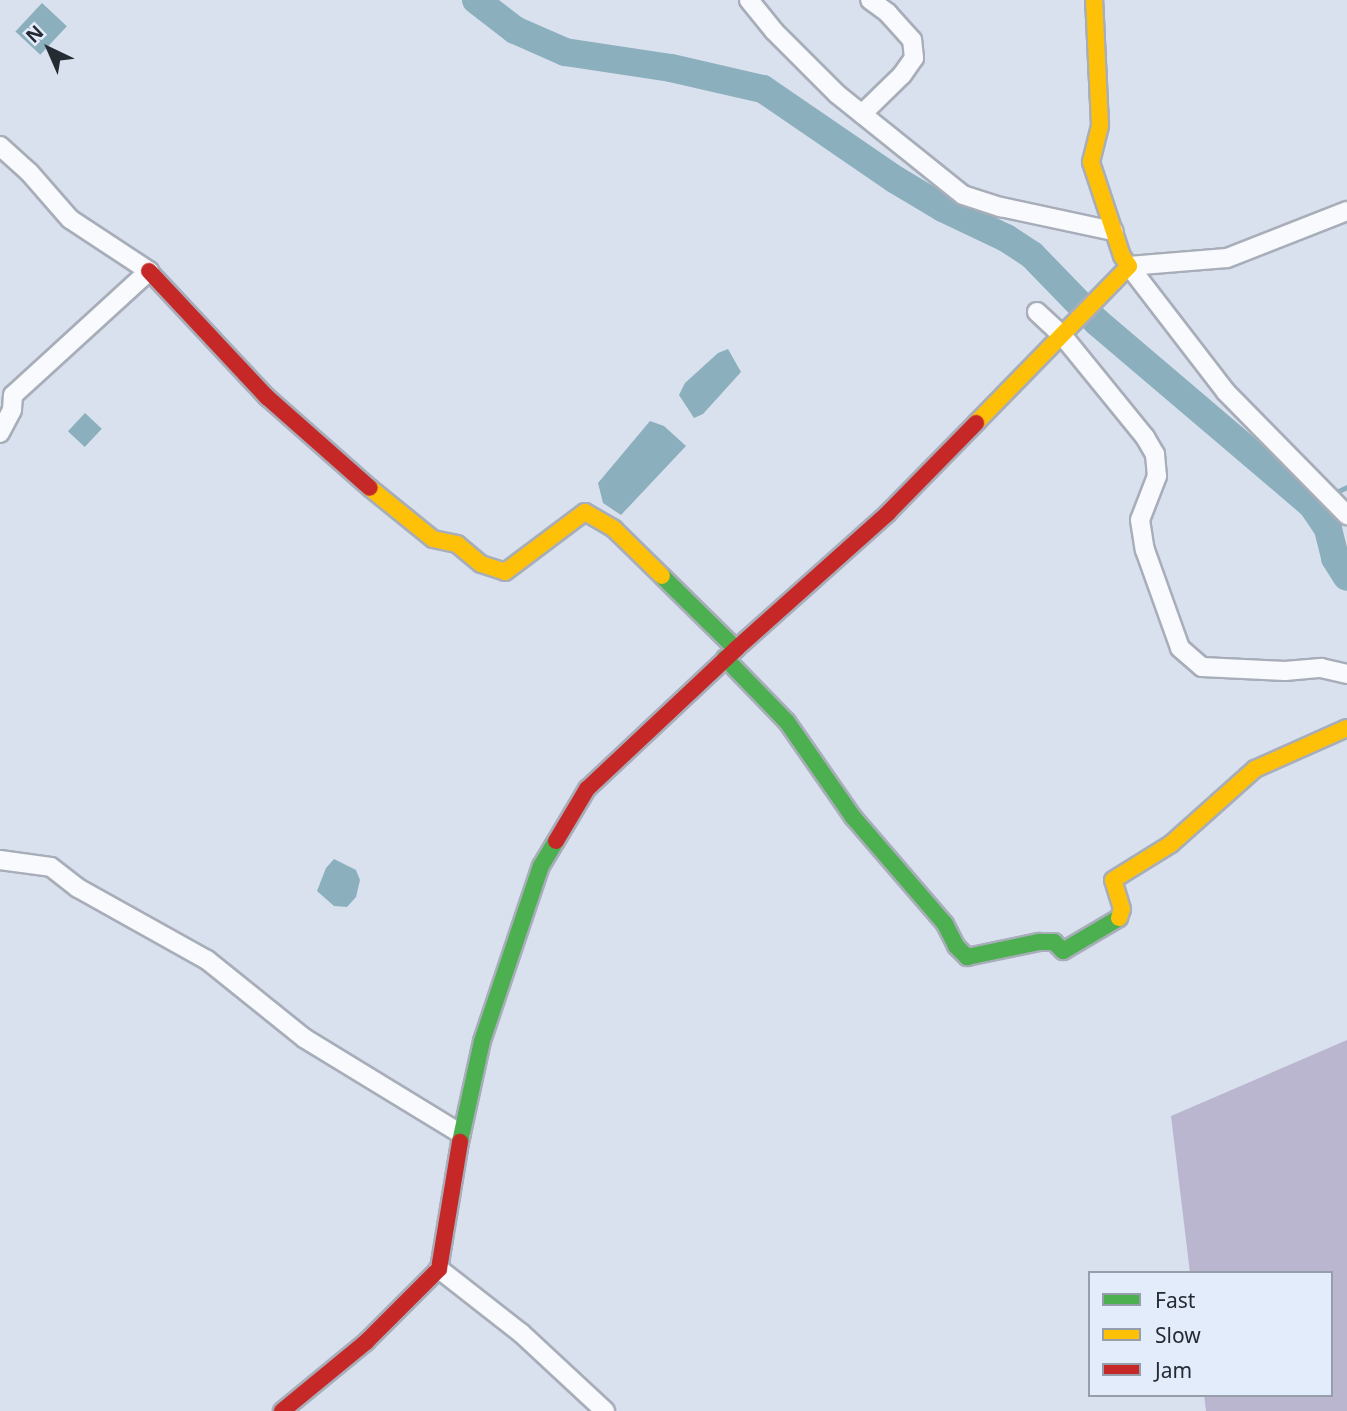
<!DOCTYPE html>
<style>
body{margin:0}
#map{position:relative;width:1347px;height:1411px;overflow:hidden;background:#d9e1ef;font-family:"Noto Sans",sans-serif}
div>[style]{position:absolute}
.forest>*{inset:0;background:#bbb6d0}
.water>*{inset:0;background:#8bafbd;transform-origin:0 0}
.stream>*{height:4.5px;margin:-2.25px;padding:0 2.25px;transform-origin:2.25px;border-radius:2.25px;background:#8bafbd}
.river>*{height:28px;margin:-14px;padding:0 14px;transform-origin:14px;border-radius:14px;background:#8bafbd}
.roads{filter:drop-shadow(2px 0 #a8aeb9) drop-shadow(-2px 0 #a8aeb9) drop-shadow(0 2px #a8aeb9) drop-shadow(0 -2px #a8aeb9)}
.street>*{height:18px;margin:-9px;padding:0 9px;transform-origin:9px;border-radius:9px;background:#f9fafd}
.fast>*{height:16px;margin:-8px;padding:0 8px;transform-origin:8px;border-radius:8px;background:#4caf50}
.slow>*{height:16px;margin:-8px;padding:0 8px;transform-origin:8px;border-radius:8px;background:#ffc107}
.jam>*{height:16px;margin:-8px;padding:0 8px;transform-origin:8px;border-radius:8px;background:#c62828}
span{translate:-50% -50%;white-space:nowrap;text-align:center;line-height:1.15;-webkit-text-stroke:5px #e3ecfb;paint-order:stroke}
.legend{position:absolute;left:1088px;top:1271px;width:245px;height:126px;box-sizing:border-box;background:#e3ecfb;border:2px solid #979eab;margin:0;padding:9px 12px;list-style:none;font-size:21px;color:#252a33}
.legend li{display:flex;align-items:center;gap:14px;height:35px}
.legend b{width:35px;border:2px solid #979eab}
.north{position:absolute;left:14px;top:14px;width:70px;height:70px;-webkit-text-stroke:5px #e3ecfb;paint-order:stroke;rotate:316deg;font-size:19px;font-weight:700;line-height:28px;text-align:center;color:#252a33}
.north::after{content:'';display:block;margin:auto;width:24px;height:32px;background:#252a33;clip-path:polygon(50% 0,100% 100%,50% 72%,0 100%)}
</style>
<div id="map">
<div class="forest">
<i style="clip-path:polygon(1347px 1040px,1347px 1411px,1206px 1411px,1204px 1395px,1331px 1395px,1331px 1273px,1190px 1273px,1171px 1116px)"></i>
</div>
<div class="water">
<i style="left:42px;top:3px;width:34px;height:39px;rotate:43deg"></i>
<i style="clip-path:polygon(728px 349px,741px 372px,703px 414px,694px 418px,679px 395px,685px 383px,718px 353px)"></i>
<i style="left:85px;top:413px;width:23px;height:25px;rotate:43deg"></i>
<i style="clip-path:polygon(650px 421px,664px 426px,686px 446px,621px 515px,603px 503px,598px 483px)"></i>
<i style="clip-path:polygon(334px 859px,356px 870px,360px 880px,356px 897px,347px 907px,334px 906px,317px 891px,326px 868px)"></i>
</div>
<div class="stream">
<i style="left:1332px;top:494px;width:17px;rotate:-25deg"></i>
<i style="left:1312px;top:505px;width:14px;rotate:-30deg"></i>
</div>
<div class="river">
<i style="left:476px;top:0;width:49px;rotate:37.6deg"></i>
<i style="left:515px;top:30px;width:55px;rotate:23.7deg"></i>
<i style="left:565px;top:52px;width:107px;rotate:8.6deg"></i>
<i style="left:671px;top:68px;width:94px;rotate:12.9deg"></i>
<i style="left:763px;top:89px;width:161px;rotate:34.4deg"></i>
<i style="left:896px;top:180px;width:55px;rotate:30.8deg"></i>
<i style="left:943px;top:208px;width:70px;rotate:25.5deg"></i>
<i style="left:1006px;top:238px;width:31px;rotate:33deg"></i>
<i style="left:1032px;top:255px;width:93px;rotate:45.9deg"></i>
<i style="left:1097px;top:322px;width:282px;rotate:40.4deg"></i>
<i style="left:1312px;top:505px;width:29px;rotate:56deg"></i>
<i style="left:1328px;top:529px;width:30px;rotate:76deg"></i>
<i style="left:1335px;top:558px;width:22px;rotate:58deg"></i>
</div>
<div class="roads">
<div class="street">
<i style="left:749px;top:0;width:40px;rotate:51deg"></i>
<i style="left:774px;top:31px;width:89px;rotate:45deg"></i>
<i style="left:837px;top:94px;width:161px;rotate:38.7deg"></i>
<i style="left:963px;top:195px;width:40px;rotate:18deg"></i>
<i style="left:1001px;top:207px;width:115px;rotate:12.1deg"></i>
<i style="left:862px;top:114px;width:56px;rotate:-44.3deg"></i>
<i style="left:902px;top:75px;width:21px;rotate:-55deg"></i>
<i style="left:914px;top:58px;width:18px;rotate:-96deg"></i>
<i style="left:912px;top:40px;width:36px;rotate:-132deg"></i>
<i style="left:888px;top:13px;width:22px;rotate:-144deg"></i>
<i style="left:0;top:146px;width:39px;rotate:42deg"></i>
<i style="left:29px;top:172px;width:62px;rotate:48.9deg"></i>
<i style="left:70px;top:219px;width:95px;rotate:33.4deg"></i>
<i style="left:149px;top:271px;width:184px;rotate:137.6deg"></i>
<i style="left:13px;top:395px;width:15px;rotate:94deg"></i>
<i style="left:12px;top:410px;width:26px;rotate:118deg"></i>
<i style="left:1129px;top:266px;width:159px;rotate:52.4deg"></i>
<i style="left:1226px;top:392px;width:173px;rotate:45.5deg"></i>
<i style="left:1129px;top:266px;width:98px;rotate:-4.7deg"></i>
<i style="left:1227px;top:258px;width:129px;rotate:-21.4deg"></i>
<i style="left:1037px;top:312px;width:34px;rotate:43deg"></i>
<i style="left:1062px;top:335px;width:132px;rotate:50.9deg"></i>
<i style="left:1145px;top:437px;width:20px;rotate:60deg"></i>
<i style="left:1155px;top:454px;width:22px;rotate:85deg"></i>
<i style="left:1157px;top:476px;width:47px;rotate:111.1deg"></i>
<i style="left:1140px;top:520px;width:30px;rotate:81deg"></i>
<i style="left:1145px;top:550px;width:104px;rotate:70.3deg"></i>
<i style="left:1180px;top:648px;width:29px;rotate:41deg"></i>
<i style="left:1202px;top:667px;width:83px;rotate:2.8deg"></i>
<i style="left:1285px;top:671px;width:36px;rotate:-5deg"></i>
<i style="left:1321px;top:668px;width:27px;rotate:13deg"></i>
<i style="left:0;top:860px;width:51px;rotate:7.8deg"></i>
<i style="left:51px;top:867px;width:34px;rotate:38deg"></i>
<i style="left:78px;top:888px;width:148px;rotate:29.2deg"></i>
<i style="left:207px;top:960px;width:124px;rotate:38.8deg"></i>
<i style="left:304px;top:1038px;width:184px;rotate:31.4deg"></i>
<i style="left:439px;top:1269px;width:104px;rotate:38deg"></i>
<i style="left:521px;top:1333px;width:115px;rotate:42.9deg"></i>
</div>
<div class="fast">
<i style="left:662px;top:576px;width:104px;rotate:44.6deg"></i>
<i style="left:725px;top:658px;width:89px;rotate:45.9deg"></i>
<i style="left:787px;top:722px;width:116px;rotate:55.2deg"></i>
<i style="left:853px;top:817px;width:141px;rotate:49.3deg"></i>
<i style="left:945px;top:924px;width:25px;rotate:63deg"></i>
<i style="left:956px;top:946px;width:16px;rotate:45deg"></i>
<i style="left:967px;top:957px;width:74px;rotate:-11.8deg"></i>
<i style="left:1039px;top:942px;width:15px"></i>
<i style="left:1054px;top:942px;width:13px;rotate:45deg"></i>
<i style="left:1063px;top:951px;width:65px;rotate:-30.5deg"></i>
<i style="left:460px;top:1142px;width:103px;rotate:-77.7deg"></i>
<i style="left:482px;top:1041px;width:185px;rotate:-71.4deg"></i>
<i style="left:541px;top:866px;width:29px;rotate:-59deg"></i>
</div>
<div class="slow">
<i style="left:976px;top:423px;width:219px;rotate:-45.7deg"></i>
<i style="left:1129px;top:266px;width:12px;rotate:-125deg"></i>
<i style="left:1122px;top:256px;width:99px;rotate:-108.3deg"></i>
<i style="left:1091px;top:162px;width:38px;rotate:-76deg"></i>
<i style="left:1100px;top:125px;width:125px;rotate:-92.7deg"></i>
<i style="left:370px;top:488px;width:81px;rotate:39deg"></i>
<i style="left:433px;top:539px;width:25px;rotate:12deg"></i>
<i style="left:457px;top:544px;width:31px;rotate:40deg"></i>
<i style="left:481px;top:564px;width:25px;rotate:18deg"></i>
<i style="left:505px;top:572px;width:100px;rotate:-36.9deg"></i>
<i style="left:585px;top:512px;width:34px;rotate:30deg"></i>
<i style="left:614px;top:529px;width:67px;rotate:44.4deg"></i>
<i style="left:1119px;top:918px;width:9px;rotate:-72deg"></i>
<i style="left:1122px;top:909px;width:30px;rotate:-107deg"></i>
<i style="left:1113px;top:880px;width:68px;rotate:-31.8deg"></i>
<i style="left:1171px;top:844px;width:113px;rotate:-41.8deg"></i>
<i style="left:1255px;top:769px;width:101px;rotate:-24deg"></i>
</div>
<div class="jam">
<i style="left:149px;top:271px;width:173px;rotate:46.9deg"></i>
<i style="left:267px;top:397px;width:137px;rotate:41.5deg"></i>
<i style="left:556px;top:841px;width:61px;rotate:-59.2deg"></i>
<i style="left:587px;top:789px;width:204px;rotate:-43.2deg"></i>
<i style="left:736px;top:649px;width:204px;rotate:-41.8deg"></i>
<i style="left:888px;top:513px;width:126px;rotate:-45.6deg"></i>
<i style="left:282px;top:1411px;width:109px;rotate:-39.4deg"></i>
<i style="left:366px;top:1342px;width:103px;rotate:-45deg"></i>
<i style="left:439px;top:1269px;width:129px;rotate:-80.6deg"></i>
</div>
</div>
<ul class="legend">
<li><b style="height:9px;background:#4caf50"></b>Fast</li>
<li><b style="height:9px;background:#ffc107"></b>Slow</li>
<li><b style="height:9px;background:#c62828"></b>Jam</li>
</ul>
<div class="north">N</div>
</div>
